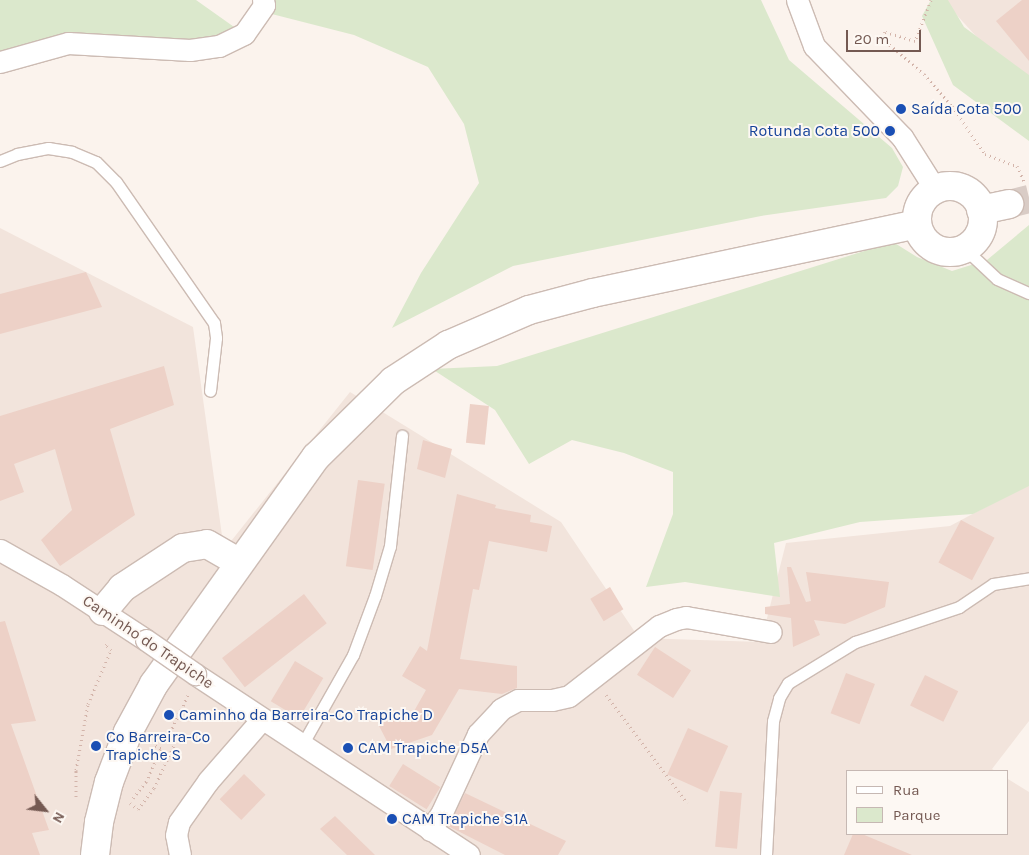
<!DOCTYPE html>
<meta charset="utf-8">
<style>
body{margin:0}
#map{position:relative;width:1029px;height:855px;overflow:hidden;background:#fbf3ed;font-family:Karla,sans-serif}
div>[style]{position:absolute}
.residential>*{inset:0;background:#f2e4dc}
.green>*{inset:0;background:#dbe8cc}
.building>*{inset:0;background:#edd1c7;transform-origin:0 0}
.secondary-tunnel>*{height:28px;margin-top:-14px;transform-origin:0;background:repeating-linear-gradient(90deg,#d9ccc6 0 28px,transparent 0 42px)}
.path>*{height:3px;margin-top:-1.5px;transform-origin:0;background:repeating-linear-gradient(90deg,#d3b4aa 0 1px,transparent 0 5px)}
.roads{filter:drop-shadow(1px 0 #ccbbb3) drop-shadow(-1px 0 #ccbbb3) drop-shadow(0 1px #ccbbb3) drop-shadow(0 -1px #ccbbb3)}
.lane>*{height:11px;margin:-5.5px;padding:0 5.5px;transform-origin:5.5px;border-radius:5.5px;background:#fff}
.street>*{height:21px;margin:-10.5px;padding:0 10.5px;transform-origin:10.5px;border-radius:10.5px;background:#fff}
.secondary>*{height:28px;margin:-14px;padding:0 14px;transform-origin:14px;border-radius:14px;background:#fff}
.secondary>.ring{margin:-14px;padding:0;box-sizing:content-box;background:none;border:28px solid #fff;border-radius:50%}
.bridges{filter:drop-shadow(1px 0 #ccbbb3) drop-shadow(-1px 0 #ccbbb3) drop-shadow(0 1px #ccbbb3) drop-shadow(0 -1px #ccbbb3)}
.street-bridge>*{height:21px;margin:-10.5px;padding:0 10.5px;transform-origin:10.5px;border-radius:10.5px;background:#fff}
.dots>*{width:14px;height:14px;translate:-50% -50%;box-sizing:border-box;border:2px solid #fdf8f3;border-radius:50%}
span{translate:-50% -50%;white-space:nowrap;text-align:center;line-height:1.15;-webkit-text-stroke:4px #fdf8f3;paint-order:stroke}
.transit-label{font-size:16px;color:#164399}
.left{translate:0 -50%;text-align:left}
.right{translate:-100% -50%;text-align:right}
.street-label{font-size:16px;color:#745952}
.legend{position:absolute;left:846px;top:770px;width:162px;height:65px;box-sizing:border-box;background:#fdf8f3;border:1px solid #c6b8b3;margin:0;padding:6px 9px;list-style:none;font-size:15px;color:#745952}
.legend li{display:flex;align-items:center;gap:10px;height:25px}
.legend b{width:25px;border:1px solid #c6b8b3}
.north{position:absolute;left:20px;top:785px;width:50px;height:50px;-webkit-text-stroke:4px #fdf8f3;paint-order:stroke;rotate:119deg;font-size:14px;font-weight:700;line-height:20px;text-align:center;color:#745952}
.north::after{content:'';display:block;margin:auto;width:18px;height:22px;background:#745952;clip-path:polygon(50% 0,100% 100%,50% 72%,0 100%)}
.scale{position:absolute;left:846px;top:30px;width:75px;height:22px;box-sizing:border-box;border:2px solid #745952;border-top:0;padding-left:6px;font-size:15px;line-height:18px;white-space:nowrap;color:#745952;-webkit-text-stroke:4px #fdf8f3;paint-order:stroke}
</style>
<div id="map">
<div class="residential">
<i style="clip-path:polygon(943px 0,1029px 0,1029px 79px,1006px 69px)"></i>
<i style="clip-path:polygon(0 228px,193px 327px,224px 550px,350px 392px,561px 522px,639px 638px,761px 642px,786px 543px,950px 526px,1029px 484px,1029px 721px,992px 769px,995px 771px,848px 771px,848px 834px,1008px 834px,1008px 779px,1029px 792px,1029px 855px,0 855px)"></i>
</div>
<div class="green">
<i style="clip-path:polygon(0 0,196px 0,244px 34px,190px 50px,68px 43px,0 62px)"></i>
<i style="clip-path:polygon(260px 0,761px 0,789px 60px,892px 148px,903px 167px,898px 186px,886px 198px,761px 216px,513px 266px,392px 328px,421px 273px,479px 183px,464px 124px,428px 67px,354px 35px,260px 11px)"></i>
<i style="clip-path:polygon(931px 0,948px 0,964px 27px,1029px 75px,1029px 141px,953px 85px,922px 16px)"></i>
<i style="clip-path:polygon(1029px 225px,1029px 486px,973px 514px,860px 522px,774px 543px,780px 597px,685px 582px,646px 587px,673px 514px,673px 472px,624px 453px,572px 440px,529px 464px,495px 410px,432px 369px,497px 366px,893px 242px,917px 257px,952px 271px,987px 260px)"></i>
</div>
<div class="building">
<i style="clip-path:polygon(1022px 0,1029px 0,1029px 61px,996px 21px)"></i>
<i style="clip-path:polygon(86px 272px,102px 307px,0 334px,0 294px)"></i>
<i style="clip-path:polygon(164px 366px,174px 405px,110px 429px,135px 515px,60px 566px,41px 540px,72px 510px,55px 449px,14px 464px,24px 492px,0 501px,0 416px)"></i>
<i style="left:470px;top:404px;width:19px;height:39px;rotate:6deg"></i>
<i style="clip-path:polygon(423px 440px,452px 449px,445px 478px,417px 469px)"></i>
<i style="left:358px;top:480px;width:27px;height:87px;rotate:8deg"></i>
<i style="clip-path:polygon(457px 494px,496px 505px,495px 508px,531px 515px,530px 522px,552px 526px,547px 552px,489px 541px,479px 590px,473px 589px,460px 659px,517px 666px,517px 688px,502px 694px,459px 689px,432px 735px,391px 749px,378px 724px,413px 713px,426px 690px,402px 676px,420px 646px,427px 651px)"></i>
<i style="left:961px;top:520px;width:38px;height:48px;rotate:28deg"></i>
<i style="clip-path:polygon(787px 567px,791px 567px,806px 602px,811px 601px,806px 572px,889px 582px,885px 607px,845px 624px,814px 620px,820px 635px,793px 647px,791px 618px,765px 614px,765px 607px,790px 604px)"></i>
<i style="left:610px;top:587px;width:26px;height:23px;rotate:59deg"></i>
<i style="left:304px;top:594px;width:37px;height:104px;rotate:52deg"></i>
<i style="clip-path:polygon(5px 621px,36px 721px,11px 724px,49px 830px,32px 833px,40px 855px,0 855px,0 622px)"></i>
<i style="left:655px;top:647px;width:43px;height:33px;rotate:33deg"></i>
<i style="left:295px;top:661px;width:33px;height:47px;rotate:31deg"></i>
<i style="left:846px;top:673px;width:31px;height:43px;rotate:21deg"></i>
<i style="left:925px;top:675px;width:37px;height:34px;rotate:26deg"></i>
<i style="left:688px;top:728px;width:44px;height:51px;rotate:24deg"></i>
<i style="left:403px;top:764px;width:44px;height:26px;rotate:32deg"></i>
<i style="left:244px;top:774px;width:30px;height:35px;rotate:44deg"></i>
<i style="left:720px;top:791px;width:22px;height:56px;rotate:5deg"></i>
<i style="clip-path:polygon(465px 793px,566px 841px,558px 855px,505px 855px,448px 826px)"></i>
<i style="clip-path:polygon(335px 816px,375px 855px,347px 855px,320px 829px)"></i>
<i style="clip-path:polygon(853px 834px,862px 834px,912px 855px,844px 855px)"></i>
</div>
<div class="secondary-tunnel">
<i style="left:1009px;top:204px;width:21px;rotate:-14deg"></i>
</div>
<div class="path">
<i style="left:931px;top:0;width:44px;rotate:111.3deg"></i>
<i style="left:915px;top:41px;width:31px;rotate:-163deg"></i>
<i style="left:885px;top:32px;width:7px;rotate:117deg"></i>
<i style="left:882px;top:38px;width:55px;rotate:40.6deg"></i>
<i style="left:924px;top:74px;width:43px;rotate:48.8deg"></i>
<i style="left:952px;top:106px;width:58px;rotate:55.5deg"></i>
<i style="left:985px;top:154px;width:34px;rotate:21deg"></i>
<i style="left:1017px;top:166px;width:19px;rotate:65deg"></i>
<i style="left:606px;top:695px;width:135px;rotate:53.1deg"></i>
<i style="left:76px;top:797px;width:27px;rotate:-90deg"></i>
<i style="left:76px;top:770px;width:67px;rotate:-79.7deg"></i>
<i style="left:88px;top:704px;width:59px;rotate:-66.9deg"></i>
<i style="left:111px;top:650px;width:7px;rotate:-135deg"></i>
<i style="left:106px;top:645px;width:3px;rotate:-45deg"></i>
<i style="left:133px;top:798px;width:21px;rotate:-51deg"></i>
<i style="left:146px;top:782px;width:37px;rotate:-66deg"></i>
<i style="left:161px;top:748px;width:8px;rotate:-157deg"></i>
<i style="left:130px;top:803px;width:10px;rotate:37deg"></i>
<i style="left:138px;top:809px;width:26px;rotate:-53deg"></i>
<i style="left:154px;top:788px;width:52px;rotate:-64.9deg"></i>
<i style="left:176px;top:741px;width:9px;rotate:-153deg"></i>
<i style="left:168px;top:737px;width:47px;rotate:-64.5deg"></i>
</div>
<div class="roads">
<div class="lane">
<i style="left:0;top:161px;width:18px;rotate:-22deg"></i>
<i style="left:17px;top:154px;width:32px;rotate:-11deg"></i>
<i style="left:48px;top:148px;width:24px;rotate:9deg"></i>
<i style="left:72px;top:152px;width:26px;rotate:23deg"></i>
<i style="left:96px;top:162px;width:28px;rotate:45deg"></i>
<i style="left:116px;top:182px;width:172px;rotate:55.2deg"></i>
<i style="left:214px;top:323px;width:15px;rotate:82deg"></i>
<i style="left:216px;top:338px;width:53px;rotate:96.5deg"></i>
<i style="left:964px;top:248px;width:45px;rotate:43.2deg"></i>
<i style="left:997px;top:279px;width:35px;rotate:24deg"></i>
<i style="left:302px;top:745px;width:103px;rotate:-60.5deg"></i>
<i style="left:353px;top:655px;width:63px;rotate:-69.6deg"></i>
<i style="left:375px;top:596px;width:52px;rotate:-73.3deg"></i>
<i style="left:390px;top:546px;width:111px;rotate:-83.8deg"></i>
<i style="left:766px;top:855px;width:134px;rotate:-87deg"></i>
<i style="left:773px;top:721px;width:24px;rotate:-75deg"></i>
<i style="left:779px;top:698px;width:17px;rotate:-59deg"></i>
<i style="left:788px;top:683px;width:79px;rotate:-31.5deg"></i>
<i style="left:855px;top:642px;width:110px;rotate:-18.6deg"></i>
<i style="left:959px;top:607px;width:41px;rotate:-34.1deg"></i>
<i style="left:993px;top:584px;width:36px;rotate:-9deg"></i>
</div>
<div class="street">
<i style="left:797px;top:0;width:49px;rotate:69.7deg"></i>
<i style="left:814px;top:46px;width:127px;rotate:46deg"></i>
<i style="left:902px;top:137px;width:62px;rotate:57.6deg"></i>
<i style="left:0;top:62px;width:71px;rotate:-15.6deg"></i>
<i style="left:68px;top:43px;width:122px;rotate:3.3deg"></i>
<i style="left:190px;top:50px;width:29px;rotate:-8deg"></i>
<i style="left:219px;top:46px;width:28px;rotate:-26deg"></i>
<i style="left:244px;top:34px;width:35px;rotate:-55deg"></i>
<i style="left:264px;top:5px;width:5px;rotate:-101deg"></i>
<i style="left:0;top:550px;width:71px;rotate:29.4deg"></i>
<i style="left:62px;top:585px;width:100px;rotate:33.2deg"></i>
<i style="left:195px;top:674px;width:328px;rotate:33.4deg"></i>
<i style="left:430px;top:830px;width:22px;rotate:-56deg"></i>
<i style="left:442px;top:812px;width:86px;rotate:-65.2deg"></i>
<i style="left:478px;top:734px;width:34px;rotate:-47deg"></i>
<i style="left:501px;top:709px;width:19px;rotate:-28deg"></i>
<i style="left:518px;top:700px;width:34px"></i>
<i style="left:552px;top:700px;width:17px;rotate:-13deg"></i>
<i style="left:569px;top:696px;width:114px;rotate:-37.9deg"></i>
<i style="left:659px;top:626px;width:18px;rotate:-22deg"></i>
<i style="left:676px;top:619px;width:10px;rotate:-11deg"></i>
<i style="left:686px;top:617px;width:86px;rotate:10deg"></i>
<i style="left:180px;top:855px;width:20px;rotate:-101deg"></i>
<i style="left:176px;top:835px;width:13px;rotate:-77deg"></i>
<i style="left:179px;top:822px;width:50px;rotate:-54.7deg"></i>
<i style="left:208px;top:781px;width:82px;rotate:-48.9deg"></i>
</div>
<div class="secondary">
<i class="ring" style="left:917px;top:186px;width:38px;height:38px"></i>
<i style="left:981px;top:210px;width:29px;rotate:-12deg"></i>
<i style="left:103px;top:611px;width:30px;rotate:-50deg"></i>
<i style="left:122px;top:588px;width:73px;rotate:-33.3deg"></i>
<i style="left:183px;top:548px;width:24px;rotate:-9deg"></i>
<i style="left:207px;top:544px;width:36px;rotate:30deg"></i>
<i style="left:95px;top:855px;width:33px;rotate:-83deg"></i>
<i style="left:99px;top:822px;width:41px;rotate:-76deg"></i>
<i style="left:109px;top:782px;width:53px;rotate:-69.2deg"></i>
<i style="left:128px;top:732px;width:55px;rotate:-61.6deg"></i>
<i style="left:154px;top:684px;width:279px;rotate:-54.5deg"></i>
<i style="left:316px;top:457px;width:108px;rotate:-44.6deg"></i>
<i style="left:393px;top:381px;width:66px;rotate:-33.2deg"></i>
<i style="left:448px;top:345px;width:88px;rotate:-23.4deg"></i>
<i style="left:529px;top:310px;width:66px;rotate:-14.9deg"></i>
<i style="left:593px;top:293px;width:331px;rotate:-12deg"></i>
</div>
</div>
<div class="bridges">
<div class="street-bridge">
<i style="left:146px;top:640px;width:60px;rotate:34.8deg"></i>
</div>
</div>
<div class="dots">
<i style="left:901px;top:109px;background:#1a4fb4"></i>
<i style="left:890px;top:131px;background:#1a4fb4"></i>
<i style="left:169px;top:715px;background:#1a4fb4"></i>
<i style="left:96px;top:746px;background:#1a4fb4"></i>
<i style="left:348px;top:748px;background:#1a4fb4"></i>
<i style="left:392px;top:819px;background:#1a4fb4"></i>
</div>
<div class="transit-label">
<span class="left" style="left:911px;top:109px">Saída Cota 500</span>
<span class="right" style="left:880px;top:131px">Rotunda Cota 500</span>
<span class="left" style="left:179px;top:715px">Caminho da Barreira-Cº Trapiche D</span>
<span class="left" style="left:106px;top:746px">Cº Barreira-Cº<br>Trapiche S</span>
<span class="left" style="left:358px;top:748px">CAM Trapiche D5A</span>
<span class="left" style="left:402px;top:819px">CAM Trapiche S1A</span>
</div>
<div class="street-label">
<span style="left:148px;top:642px;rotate:34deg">Caminho do Trapiche</span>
</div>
<ul class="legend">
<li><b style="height:6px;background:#fff"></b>Rua</li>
<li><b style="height:14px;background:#dbe8cc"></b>Parque</li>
</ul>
<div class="north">N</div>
<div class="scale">20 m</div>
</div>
